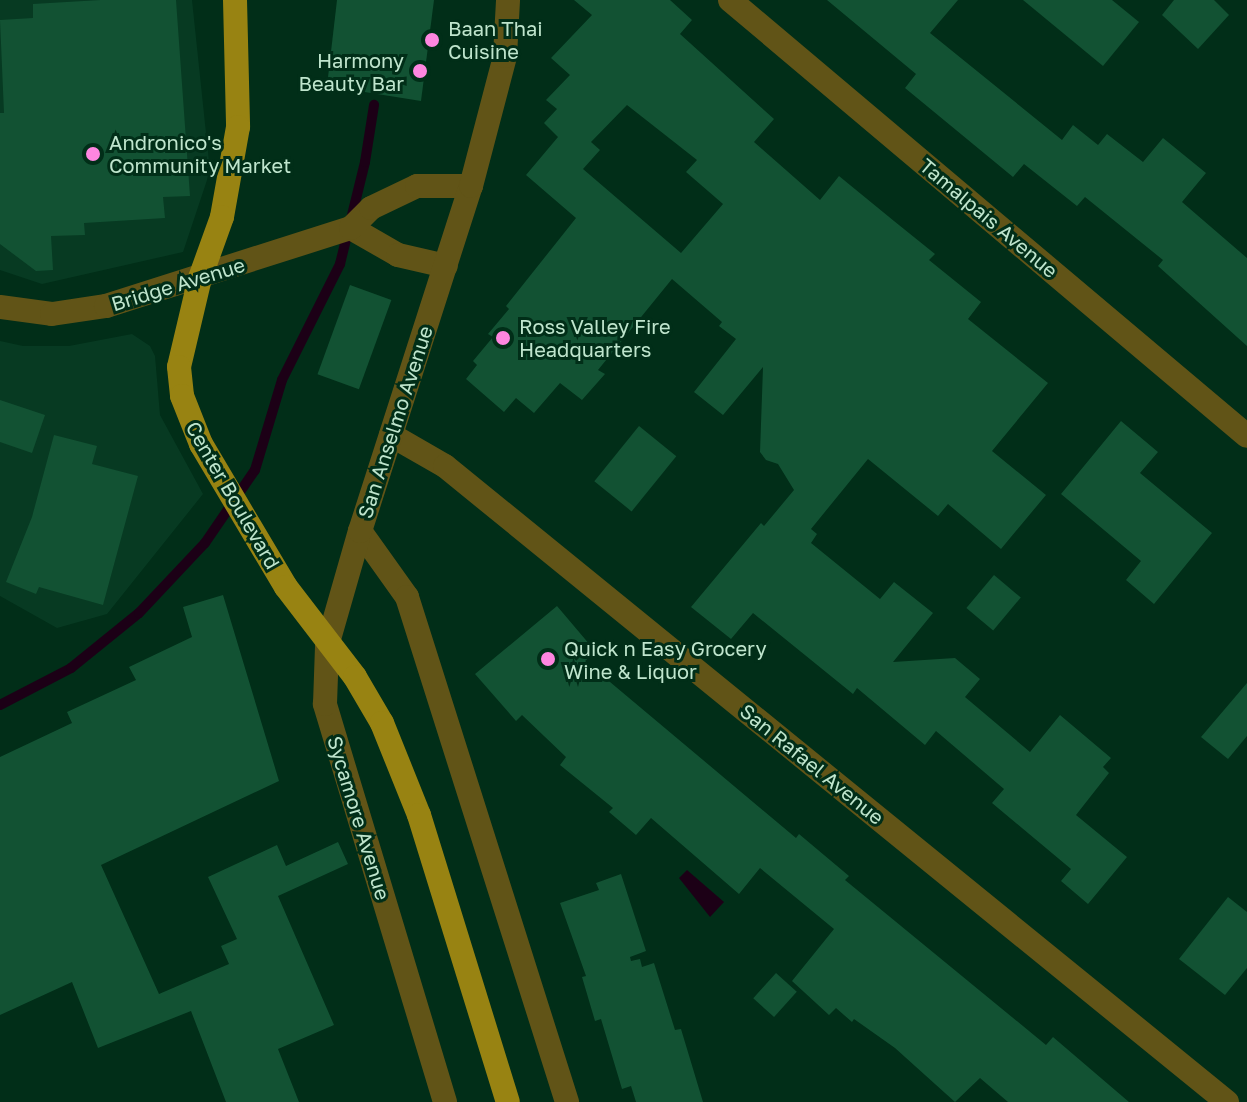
<!DOCTYPE html>
<style>
body{margin:0}
#map{position:relative;width:1247px;height:1102px;overflow:hidden;background:#012e18;font-family:"Golos Text",sans-serif}
div>[style]{position:absolute}
.built>*{inset:0;background:#073a22}
.water>*{inset:0;background:#1c0016}
.stream>*{height:10px;margin:-5px;padding:0 5px;transform-origin:5px;border-radius:5px;background:#1c0016}
.building>*{inset:0;background:#125233;transform-origin:0 0}
.minor>*{height:24px;margin:-12px;padding:0 12px;transform-origin:12px;border-radius:12px;background:#615417}
.major>*{height:24px;margin:-12px;padding:0 12px;transform-origin:12px;border-radius:12px;background:#988312}
.dots>*{width:22px;height:22px;translate:-50% -50%;box-sizing:border-box;border:4px solid #012e18;border-radius:50%}
span{translate:-50% -50%;white-space:nowrap;text-align:center;line-height:1.15;-webkit-text-stroke:6px #012e18;paint-order:stroke}
.poi-label{font-size:20px;color:#bfe5cd}
.left{translate:0 -50%;text-align:left}
.right{translate:-100% -50%;text-align:right}
.street-label{font-size:20px;color:#bfe5cd}
</style>
<div id="map">
<div class="built">
<i style="clip-path:polygon(0 0,192px 0,210px 171px,183px 252px,42px 284px,0 270px)"></i>
<i style="clip-path:polygon(132px 334px,150px 346px,155px 356px,160px 415px,203px 494px,107px 614px,57px 628px,0 596px,0 341px,23px 346px,69px 346px)"></i>
</div>
<div class="water">
<i style="clip-path:polygon(687px 870px,724px 902px,710px 917px,679px 878px)"></i>
</div>
<div class="stream">
<i style="left:0;top:705px;width:80px;rotate:-27.5deg"></i>
<i style="left:71px;top:668px;width:87px;rotate:-39deg"></i>
<i style="left:139px;top:613px;width:96px;rotate:-46.7deg"></i>
<i style="left:205px;top:543px;width:88px;rotate:-55.6deg"></i>
<i style="left:255px;top:470px;width:94px;rotate:-73.3deg"></i>
<i style="left:282px;top:380px;width:130px;rotate:-63.4deg"></i>
<i style="left:340px;top:264px;width:105px;rotate:-76.2deg"></i>
<i style="left:365px;top:162px;width:58px;rotate:-81deg"></i>
</div>
<div class="building">
<i style="clip-path:polygon(101px 0,176px 0,190px 196px,163px 197px,165px 218px,84px 223px,85px 235px,51px 236px,53px 270px,36px 271px,0 244px,0 113px,4px 113px,0 20px,33px 18px,33px 4px)"></i>
<i style="clip-path:polygon(337px 0,434px 0,421px 101px,327px 86px)"></i>
<i style="clip-path:polygon(evenodd,574px 0,670px 0,692px 20px,680px 34px,774px 119px,754px 142px,820px 200px,839px 176px,894px 221px,935px 254px,929px 260px,981px 302px,968px 319px,1048px 383px,992px 451px,1046px 495px,1001px 549px,948px 504px,938px 516px,868px 459px,811px 529px,817px 534px,811px 543px,880px 599px,894px 582px,933px 613px,893px 662px,955px 658px,980px 679px,965px 697px,1030px 752px,1060px 715px,1111px 758px,1103px 767px,1109px 773px,1076px 815px,1127px 857px,1088px 904px,1061px 881px,1071px 869px,992px 803px,1004px 789px,936px 731px,925px 745px,857px 688px,853px 694px,753px 613px,731px 639px,691px 607px,761px 523px,764px 526px,794px 490px,778px 464px,766px 460px,760px 452px,763px 367px,723px 415px,694px 392px,736px 339px,719px 326px,722px 322px,672px 279px,598px 370px,605px 374px,582px 400px,560px 383px,534px 413px,516px 398px,504px 412px,466px 379px,477px 365px,473px 361px,493px 337px,488px 334px,509px 309px,506px 306px,576px 218px,526px 175px,558px 137px,544px 123px,557px 109px,546px 100px,570px 75px,551px 58px,592px 15px,574px 0,627px 105px,697px 160px,686px 172px,723px 204px,681px 253px,583px 169px,600px 150px,591px 142px,627px 105px)"></i>
<i style="clip-path:polygon(827px 0,958px 0,930px 33px,1062px 140px,1073px 125px,1098px 145px,1107px 134px,1143px 162px,1163px 138px,1206px 173px,1182px 202px,1247px 258px,1247px 346px,1158px 266px,1163px 260px,1085px 197px,1077px 206px,1024px 164px,1013px 177px,905px 88px,916px 74px)"></i>
<i style="clip-path:polygon(1023px 0,1112px 0,1139px 22px,1103px 66px)"></i>
<i style="clip-path:polygon(1174px 0,1214px 0,1229px 15px,1198px 49px,1162px 15px)"></i>
<i style="left:350px;top:285px;width:44px;height:95px;rotate:20deg"></i>
<i style="clip-path:polygon(0 400px,45px 415px,32px 453px,0 442px)"></i>
<i style="clip-path:polygon(1121px 421px,1158px 452px,1140px 473px,1212px 533px,1154px 604px,1126px 580px,1141px 561px,1061px 494px)"></i>
<i style="left:639px;top:426px;width:48px;height:71px;rotate:39deg"></i>
<i style="clip-path:polygon(54px 435px,97px 446px,92px 464px,138px 476px,103px 605px,39px 587px,36px 594px,6px 582px,32px 517px)"></i>
<i style="left:994px;top:575px;width:35px;height:43px;rotate:40deg"></i>
<i style="clip-path:polygon(223px 595px,279px 781px,101px 865px,159px 994px,229px 964px,221px 946px,237px 939px,208px 877px,277px 845px,286px 866px,338px 842px,348px 864px,278px 896px,334px 1025px,278px 1049px,299px 1102px,226px 1102px,191px 1011px,98px 1048px,72px 982px,0 1015px,0 757px,72px 723px,67px 712px,136px 680px,129px 667px,192px 637px,183px 607px)"></i>
<i style="clip-path:polygon(557px 606px,596px 652px,585px 661px,796px 838px,799px 834px,849px 876px,845px 880px,1046px 1045px,1053px 1037px,1129px 1102px,1008px 1102px,980px 1078px,955px 1102px,895px 1048px,854px 1019px,852px 1022px,836px 1008px,829px 1015px,792px 981px,834px 929px,760px 868px,739px 894px,651px 818px,636px 835px,609px 812px,613px 808px,560px 765px,566px 757px,522px 715px,516px 721px,475px 674px)"></i>
<i style="clip-path:polygon(1247px 683px,1247px 736px,1228px 759px,1201px 737px)"></i>
<i style="clip-path:polygon(621px 874px,646px 951px,630px 957px,631px 961px,640px 959px,642px 967px,654px 963px,675px 1030px,681px 1029px,703px 1102px,636px 1102px,631px 1086px,622px 1089px,601px 1019px,595px 1021px,582px 977px,586px 976px,560px 903px,599px 890px,596px 883px)"></i>
<i style="clip-path:polygon(1228px 897px,1247px 912px,1247px 968px,1225px 995px,1179px 959px)"></i>
<i style="left:776px;top:973px;width:28px;height:34px;rotate:42deg"></i>
</div>
<div class="minor">
<i style="left:730px;top:0;width:676px;rotate:40.14deg"></i>
<i style="left:351px;top:228px;width:54px;rotate:29.9deg"></i>
<i style="left:398px;top:255px;width:49px;rotate:12.9deg"></i>
<i style="left:0;top:307px;width:52px;rotate:7.7deg"></i>
<i style="left:52px;top:314px;width:55px;rotate:-8.4deg"></i>
<i style="left:106px;top:306px;width:257px;rotate:-17.7deg"></i>
<i style="left:351px;top:228px;width:28px;rotate:-45deg"></i>
<i style="left:371px;top:208px;width:51px;rotate:-25.6deg"></i>
<i style="left:417px;top:186px;width:54px"></i>
<i style="left:391px;top:435px;width:62px;rotate:29.9deg"></i>
<i style="left:445px;top:466px;width:1008px;rotate:39.12deg"></i>
<i style="left:360px;top:531px;width:81px;rotate:54.5deg"></i>
<i style="left:407px;top:597px;width:530px;rotate:72.42deg"></i>
<i style="left:445px;top:1102px;width:416px;rotate:-106.8deg"></i>
<i style="left:325px;top:704px;width:58px;rotate:-88deg"></i>
<i style="left:327px;top:646px;width:120px;rotate:-74deg"></i>
<i style="left:360px;top:531px;width:362px;rotate:-72.2deg"></i>
<i style="left:471px;top:186px;width:134px;rotate:-75.3deg"></i>
<i style="left:505px;top:56px;width:56px;rotate:-86.9deg"></i>
</div>
<div class="major">
<i style="left:235px;top:0;width:127px;rotate:88.6deg"></i>
<i style="left:238px;top:127px;width:91px;rotate:100.1deg"></i>
<i style="left:222px;top:217px;width:65px;rotate:109.8deg"></i>
<i style="left:200px;top:278px;width:91px;rotate:103.3deg"></i>
<i style="left:179px;top:367px;width:29px;rotate:84deg"></i>
<i style="left:182px;top:396px;width:52px;rotate:68.4deg"></i>
<i style="left:201px;top:444px;width:166px;rotate:59.3deg"></i>
<i style="left:286px;top:587px;width:113px;rotate:52.5deg"></i>
<i style="left:355px;top:677px;width:53px;rotate:59.6deg"></i>
<i style="left:382px;top:723px;width:99px;rotate:68.1deg"></i>
<i style="left:419px;top:815px;width:300px;rotate:72.8deg"></i>
</div>
<div class="dots">
<i style="left:432px;top:40px;background:#fe86e0"></i>
<i style="left:420px;top:71px;background:#fe86e0"></i>
<i style="left:93px;top:154px;background:#fe86e0"></i>
<i style="left:503px;top:338px;background:#fe86e0"></i>
<i style="left:548px;top:659px;background:#fe86e0"></i>
</div>
<div class="poi-label">
<span class="left" style="left:448px;top:40px">Baan Thai<br>Cuisine</span>
<span class="right" style="left:404px;top:72px">Harmony<br>Beauty Bar</span>
<span class="left" style="left:109px;top:154px">Andronico's<br>Community Market</span>
<span class="left" style="left:519px;top:338px">Ross Valley Fire<br>Headquarters</span>
<span class="left" style="left:564px;top:660px">Quick n Easy Grocery<br>Wine &amp; Liquor</span>
</div>
<div class="street-label">
<span style="left:989px;top:218px;rotate:40deg">Tamalpais Avenue</span>
<span style="left:178px;top:284px;rotate:-17deg">Bridge Avenue</span>
<span style="left:395px;top:422px;rotate:-72deg">San Anselmo Avenue</span>
<span style="left:233px;top:495px;rotate:60deg">Center Boulevard</span>
<span style="left:812px;top:764px;rotate:39deg">San Rafael Avenue</span>
<span style="left:359px;top:818px;rotate:73deg">Sycamore Avenue</span>
</div>
</div>
